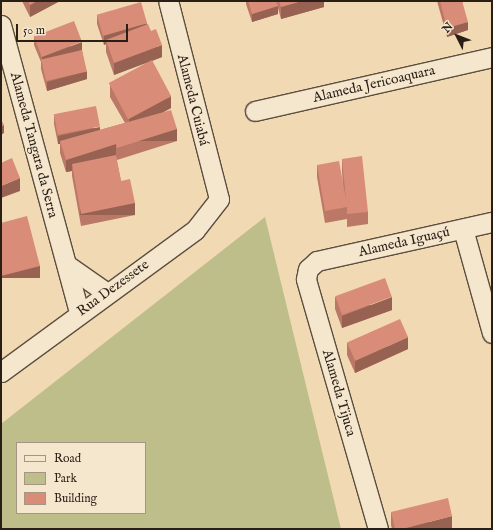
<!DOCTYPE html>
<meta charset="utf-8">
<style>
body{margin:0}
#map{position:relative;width:493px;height:530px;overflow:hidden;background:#f0d9b3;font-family:"IM FELL English",serif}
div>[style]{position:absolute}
.green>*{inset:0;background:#bdbe8a}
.roads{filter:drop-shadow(1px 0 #5c4e3e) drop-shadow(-1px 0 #5c4e3e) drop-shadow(0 1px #5c4e3e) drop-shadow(0 -1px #5c4e3e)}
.minor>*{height:19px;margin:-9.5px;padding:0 9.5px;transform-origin:9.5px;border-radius:9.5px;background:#f5e6ce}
.wall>*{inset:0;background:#bb7866}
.shaded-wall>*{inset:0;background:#986253;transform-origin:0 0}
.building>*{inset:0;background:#d98c77;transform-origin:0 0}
span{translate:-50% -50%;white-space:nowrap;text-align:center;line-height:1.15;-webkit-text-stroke:3.5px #f5e6ce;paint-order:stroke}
.street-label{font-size:14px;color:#2a1f17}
.frame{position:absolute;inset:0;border:2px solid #2a1f17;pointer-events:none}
.legend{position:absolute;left:16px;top:442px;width:130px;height:72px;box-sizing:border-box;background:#f5e6ce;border:1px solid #a49685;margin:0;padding:5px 7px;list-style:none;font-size:12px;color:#2a1f17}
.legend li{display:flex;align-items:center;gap:8px;height:20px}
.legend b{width:20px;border:1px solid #a49685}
.north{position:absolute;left:437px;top:16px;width:40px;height:40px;-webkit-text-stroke:3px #f5e6ce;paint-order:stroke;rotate:312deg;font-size:11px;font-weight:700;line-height:16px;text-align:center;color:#2a1f17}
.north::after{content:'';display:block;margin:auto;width:14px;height:18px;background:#2a1f17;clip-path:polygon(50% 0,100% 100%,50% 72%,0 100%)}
.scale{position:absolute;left:16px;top:24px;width:112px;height:18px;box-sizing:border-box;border:2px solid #2a1f17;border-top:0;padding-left:5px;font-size:12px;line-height:14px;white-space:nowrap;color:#2a1f17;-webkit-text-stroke:3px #f5e6ce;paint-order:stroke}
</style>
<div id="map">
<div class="green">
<i style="clip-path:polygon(evenodd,265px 217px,341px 529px,1px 529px,1px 424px,265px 217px,17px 443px,145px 443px,145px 513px,17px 513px,17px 443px)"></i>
</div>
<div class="roads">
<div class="minor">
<i style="left:1px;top:25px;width:298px;rotate:74.8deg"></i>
<i style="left:255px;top:111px;width:243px;rotate:-12.8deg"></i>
<i style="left:463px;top:229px;width:108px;rotate:74.4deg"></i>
<i style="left:67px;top:265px;width:49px;rotate:35deg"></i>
<i style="left:1px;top:372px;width:240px;rotate:-36.2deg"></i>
<i style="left:195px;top:230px;width:39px;rotate:-52deg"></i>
<i style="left:219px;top:199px;width:204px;rotate:-104.4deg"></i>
<i style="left:378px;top:529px;width:260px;rotate:-106.1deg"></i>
<i style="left:306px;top:279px;width:10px;rotate:-79deg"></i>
<i style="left:308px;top:269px;width:12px;rotate:-42deg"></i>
<i style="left:317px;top:261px;width:179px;rotate:-12.6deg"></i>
</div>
</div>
<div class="wall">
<i style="clip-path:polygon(22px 1px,60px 1px,30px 17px)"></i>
<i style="clip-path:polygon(246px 1px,324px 1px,324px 7px,281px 19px,278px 8px,278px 14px,252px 22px,246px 4px)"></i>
<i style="clip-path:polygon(437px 1px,462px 1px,468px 30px,447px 37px)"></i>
<i style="clip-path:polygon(97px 15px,147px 25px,162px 57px,152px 61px,171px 108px,163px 112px,177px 141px,117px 160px,116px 157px,121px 181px,135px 215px,81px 226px,72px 176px,72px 171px,66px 172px,60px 153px,60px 144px,58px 144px,54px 124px,54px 116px,100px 130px,125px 123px,110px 97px,110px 85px,148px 62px,114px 75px,106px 52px,106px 44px,104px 45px,97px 24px)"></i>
<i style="clip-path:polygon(34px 36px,82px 50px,87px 79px,47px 91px,41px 69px,41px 62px,34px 45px)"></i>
<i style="clip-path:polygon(342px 159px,368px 212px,368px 224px,347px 227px,347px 219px,325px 223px,317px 177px,317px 165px,343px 186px,342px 171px)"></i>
<i style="clip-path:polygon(335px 297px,392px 310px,342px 328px,335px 309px)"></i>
<i style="clip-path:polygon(347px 343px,408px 349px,355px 373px,347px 355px)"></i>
<i style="clip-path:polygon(391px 512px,452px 528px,448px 529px,392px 529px,391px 525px)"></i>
</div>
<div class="shaded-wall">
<i style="clip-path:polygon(37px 1px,60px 1px,30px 17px,30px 5px)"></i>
<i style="clip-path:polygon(302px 1px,324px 1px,324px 7px,281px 19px,281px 7px)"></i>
<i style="clip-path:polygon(278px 6px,278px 14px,252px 22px,252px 14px)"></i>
<i style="clip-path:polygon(468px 22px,468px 30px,447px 37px,447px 28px)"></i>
<i style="clip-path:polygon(147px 23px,147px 32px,106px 40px,106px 44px,104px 45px,104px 36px)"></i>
<i style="clip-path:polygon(82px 42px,82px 50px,42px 66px,42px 57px)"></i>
<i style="clip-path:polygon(162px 45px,162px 57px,114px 75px,114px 63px)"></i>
<i style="clip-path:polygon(87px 71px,87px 79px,47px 91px,47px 82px)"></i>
<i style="clip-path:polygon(171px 96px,171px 108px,129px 131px,129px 119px)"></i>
<i style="clip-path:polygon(4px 125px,4px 133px,1px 135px,1px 126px)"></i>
<i style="clip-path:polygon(100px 127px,100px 135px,60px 141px,60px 144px,58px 144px,58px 136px)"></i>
<i style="left:177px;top:129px;width:12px;height:63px;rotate:90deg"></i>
<i style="clip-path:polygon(116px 144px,116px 157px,73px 170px,72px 164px,72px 171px,66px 172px,66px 160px)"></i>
<i style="clip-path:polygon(20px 178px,20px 191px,1px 198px,1px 186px)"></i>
<i style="left:135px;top:203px;width:12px;height:55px;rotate:90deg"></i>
<i style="left:40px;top:266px;width:12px;height:40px;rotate:90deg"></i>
<i style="clip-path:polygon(392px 297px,392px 310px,342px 328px,342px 316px)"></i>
<i style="clip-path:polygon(408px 337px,408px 349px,355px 373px,355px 361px)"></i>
<i style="clip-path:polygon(452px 516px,452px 528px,448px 529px,402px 529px)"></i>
</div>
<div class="building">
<i style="clip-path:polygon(28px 1px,37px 1px,30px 5px)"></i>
<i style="clip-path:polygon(248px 1px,276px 1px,278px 6px,252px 14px)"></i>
<i style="clip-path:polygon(279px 1px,302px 1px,281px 7px)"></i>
<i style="clip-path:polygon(440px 1px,462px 1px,468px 22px,447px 28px)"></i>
<i style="left:141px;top:2px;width:22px;height:46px;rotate:74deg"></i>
<i style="left:74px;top:21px;width:22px;height:43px;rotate:69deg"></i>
<i style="clip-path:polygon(148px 24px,151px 31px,156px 29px,162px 45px,114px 63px,106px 40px)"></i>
<i style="left:82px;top:50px;width:22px;height:42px;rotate:77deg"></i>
<i style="left:152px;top:60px;width:41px;height:49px;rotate:62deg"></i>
<i style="left:96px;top:106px;width:21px;height:43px;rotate:79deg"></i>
<i style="clip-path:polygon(171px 110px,177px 129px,117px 148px,116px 144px,66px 160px,60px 141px)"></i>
<i style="clip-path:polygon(1px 119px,4px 125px,1px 126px)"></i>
<i style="clip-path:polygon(116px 155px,121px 181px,130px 179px,135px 203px,81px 214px,72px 164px)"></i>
<i style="clip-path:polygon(362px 156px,368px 212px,347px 214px,347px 207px,325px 211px,317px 165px,339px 161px,346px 199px,342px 159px)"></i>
<i style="clip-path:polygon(12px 158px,20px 178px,1px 186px,1px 163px)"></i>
<i style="clip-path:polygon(27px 216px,40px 266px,1px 276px,1px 223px)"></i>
<i style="left:385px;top:278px;width:20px;height:53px;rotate:70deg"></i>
<i style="left:400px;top:319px;width:20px;height:58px;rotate:66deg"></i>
<i style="clip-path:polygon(448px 498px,452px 516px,402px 529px,395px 529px,391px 512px)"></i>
</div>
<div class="street-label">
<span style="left:374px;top:84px;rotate:-13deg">Alameda Jericoaquara</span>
<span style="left:193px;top:100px;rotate:76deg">Alameda Cuiabá</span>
<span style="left:34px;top:145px;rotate:75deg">Alameda Tangara da Serra</span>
<span style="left:404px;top:242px;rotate:-13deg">Alameda Iguaçú</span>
<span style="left:113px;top:288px;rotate:-36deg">Rua Dezessete</span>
<span style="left:339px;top:393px;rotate:74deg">Alameda Tijuca</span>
</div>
<div class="frame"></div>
<ul class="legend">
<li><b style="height:5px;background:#f5e6ce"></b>Road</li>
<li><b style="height:11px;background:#bdbe8a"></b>Park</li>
<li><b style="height:11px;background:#d98c77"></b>Building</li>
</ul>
<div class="north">N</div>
<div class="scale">50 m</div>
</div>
